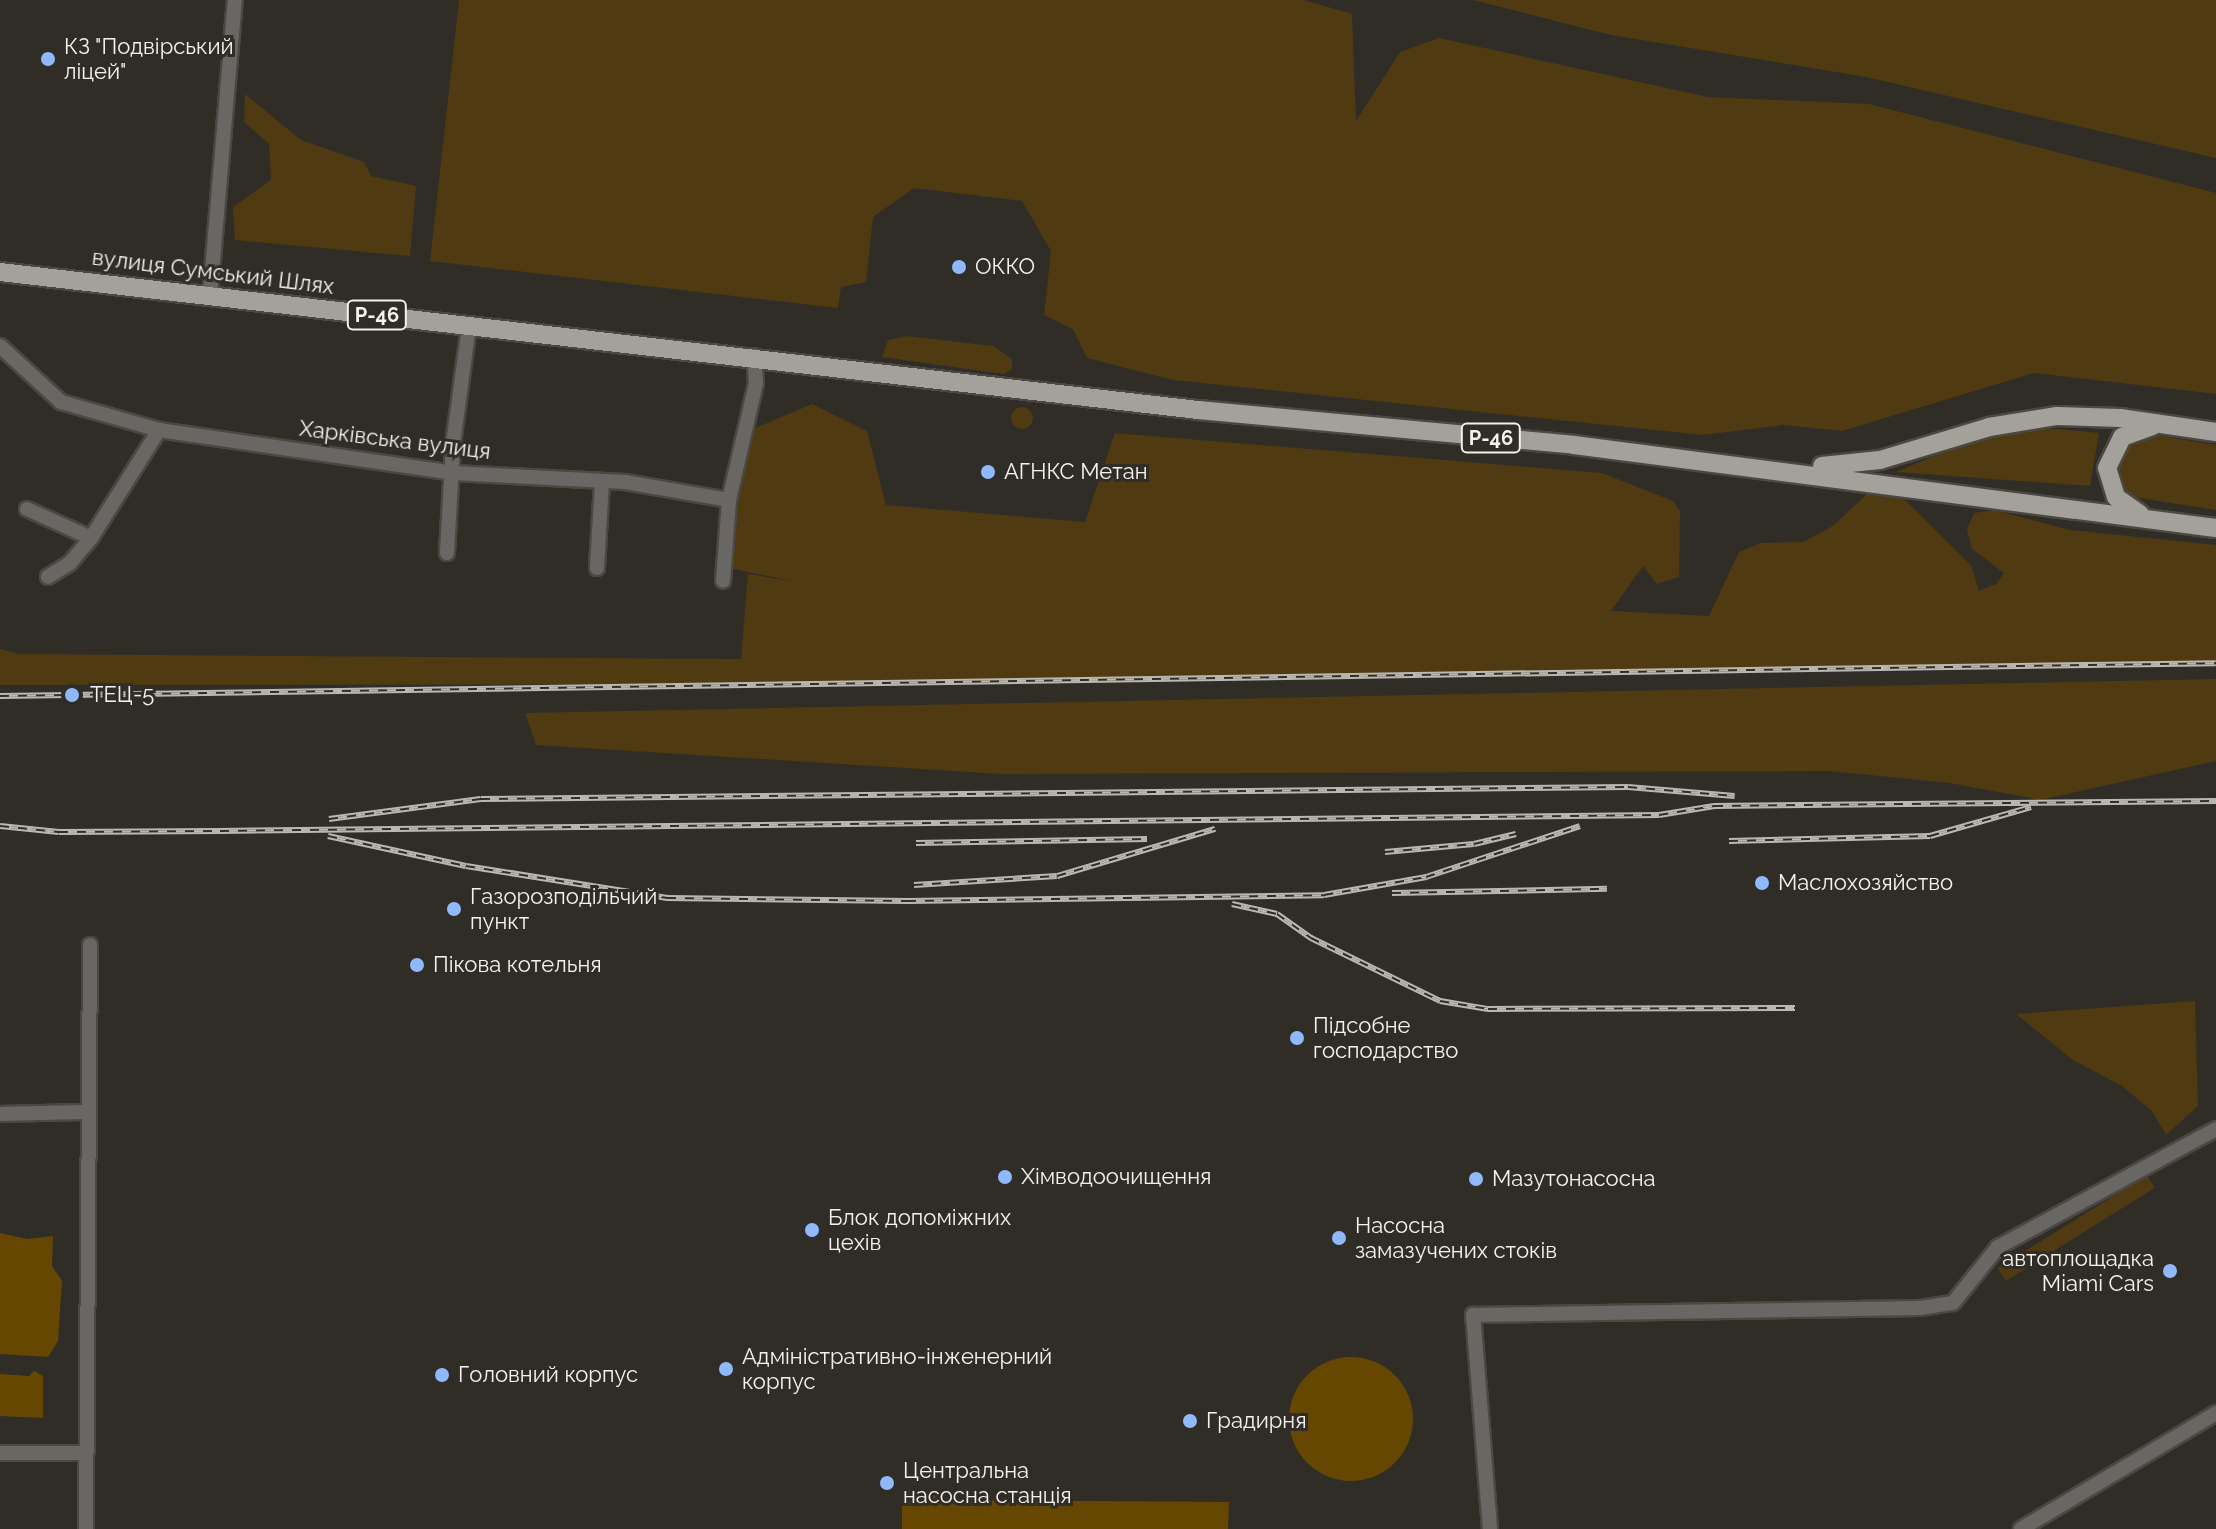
<!DOCTYPE html>
<meta charset="utf-8">
<style>
body{margin:0}
#map{position:relative;width:2216px;height:1529px;overflow:hidden;background:#302d27;font-family:Raleway,sans-serif}
div>[style]{position:absolute}
.green>*{inset:0;background:#4f3a12;transform-origin:0 0}
.round{border-radius:50%}
.water>*{inset:0;background:#654702}
.roads{filter:drop-shadow(2px 0 #4b4843) drop-shadow(-2px 0 #4b4843) drop-shadow(0 2px #4b4843) drop-shadow(0 -2px #4b4843)}
.minor>*{height:14px;margin:-7px;padding:0 7px;transform-origin:7px;border-radius:7px;background:#696764}
.major>*{height:18px;margin:-9px;padding:0 9px;transform-origin:9px;border-radius:9px;background:#a4a09a}
.rail>*{height:6px;margin-top:-3px;transform-origin:0;background:repeating-linear-gradient(90deg,#302d27 0 9px,#bbb8b4 0 18px);box-sizing:border-box;border-block:2px solid #bbb8b4}
.dots>*{width:22px;height:22px;translate:-50% -50%;box-sizing:border-box;border:4px solid #302d27;border-radius:50%}
span{translate:-50% -50%;white-space:nowrap;text-align:center;line-height:1.15;-webkit-text-stroke:6px #302d27;paint-order:stroke}
.shield-label span{padding:2px 6px;background:#302d27;border:2px solid;border-radius:6px;-webkit-text-stroke-width:0}
.shield-label{font-size:20px;color:#f4f1ee;font-weight:700}
.poi-label{font-size:22px;color:#f4f1ee}
.left{translate:0 -50%;text-align:left}
.right{translate:-100% -50%;text-align:right}
.street-label{font-size:22px;color:#f4f1ee}
</style>
<div id="map">
<div class="green">
<i style="clip-path:polygon(459px 0,1304px 0,1352px 14px,1356px 121px,1400px 52px,1439px 38px,1708px 97px,1869px 104px,2216px 193px,2216px 394px,2034px 373px,1842px 431px,1783px 425px,1703px 435px,1173px 380px,1087px 358px,1073px 329px,1044px 315px,1051px 251px,1022px 201px,914px 188px,873px 217px,866px 282px,841px 287px,838px 308px,430px 261px)"></i>
<i style="clip-path:polygon(1473px 0,2216px 0,2216px 158px,1866px 77px,1611px 35px)"></i>
<i style="clip-path:polygon(245px 94px,301px 140px,364px 162px,371px 176px,416px 186px,410px 256px,235px 240px,233px 207px,271px 180px,269px 144px,244px 122px)"></i>
<i style="clip-path:polygon(907px 336px,993px 346px,1012px 359px,1012px 369px,1004px 374px,882px 357px,888px 340px)"></i>
<i style="clip-path:polygon(812px 404px,867px 431px,886px 505px,1085px 522px,1115px 433px,1602px 473px,1673px 501px,1680px 511px,1679px 577px,1657px 584px,1643px 566px,1611px 611px,1709px 616px,1739px 552px,1761px 543px,1803px 542px,1833px 526px,1869px 492px,1901px 496px,1971px 565px,1979px 591px,1996px 584px,2004px 573px,1972px 549px,1967px 530px,1974px 513px,1994px 510px,2070px 530px,2216px 545px,2216px 663px,855px 684px,0 685px,0 649px,19px 654px,741px 659px,748px 574px,797px 582px,729px 568px,746px 432px)"></i>
<i class="round" style="left:1011px;top:407px;width:22px;height:22px"></i>
<i style="clip-path:polygon(2059px 429px,2099px 433px,2090px 486px,1896px 472px,1992px 431px)"></i>
<i style="clip-path:polygon(2144px 433px,2216px 445px,2216px 510px,2133px 497px,2119px 484px,2114px 451px)"></i>
<i style="clip-path:polygon(2216px 679px,2216px 761px,2040px 800px,1950px 783px,1830px 771px,1002px 774px,536px 745px,525px 713px)"></i>
<i style="clip-path:polygon(2195px 1001px,2198px 1106px,2166px 1135px,2152px 1111px,2122px 1086px,2073px 1060px,2016px 1014px)"></i>
<i style="left:2147px;top:1175px;width:15px;height:176px;rotate:58deg"></i>
</div>
<div class="water">
<i style="clip-path:polygon(0 1233px,27px 1239px,53px 1236px,52px 1266px,62px 1281px,58px 1341px,48px 1357px,0 1354px)"></i>
<i class="round" style="left:1289px;top:1357px;width:124px;height:124px"></i>
<i style="clip-path:polygon(34px 1371px,43px 1376px,43px 1418px,0 1416px,0 1374px,29px 1376px)"></i>
<i style="clip-path:polygon(902px 1490px,940px 1491px,941px 1500px,1229px 1502px,1228px 1529px,902px 1529px)"></i>
</div>
<div class="roads">
<div class="minor">
<i style="left:210px;top:296px;width:297px;rotate:-85.2deg"></i>
<i style="left:0;top:346px;width:83px;rotate:42.6deg"></i>
<i style="left:61px;top:402px;width:102px;rotate:15.9deg"></i>
<i style="left:159px;top:430px;width:298px;rotate:8.3deg"></i>
<i style="left:454px;top:473px;width:171px;rotate:3deg"></i>
<i style="left:625px;top:482px;width:106px;rotate:9.8deg"></i>
<i style="left:729px;top:500px;width:81px;rotate:94.2deg"></i>
<i style="left:729px;top:500px;width:120px;rotate:-77deg"></i>
<i style="left:756px;top:383px;width:27px;rotate:-94deg"></i>
<i style="left:27px;top:509px;width:70px;rotate:24.4deg"></i>
<i style="left:91px;top:538px;width:33px;rotate:130deg"></i>
<i style="left:70px;top:563px;width:26px;rotate:148deg"></i>
<i style="left:91px;top:538px;width:128px;rotate:-57.8deg"></i>
<i style="left:447px;top:553px;width:109px;rotate:-86.8deg"></i>
<i style="left:453px;top:444px;width:119px;rotate:-82.3deg"></i>
<i style="left:597px;top:568px;width:87px;rotate:-86.7deg"></i>
<i style="left:0;top:1114px;width:87px;rotate:-1.3deg"></i>
<i style="left:0;top:1453px;width:84px"></i>
<i style="left:86px;top:1529px;width:584px;rotate:-89.61deg"></i>
<i style="left:1490px;top:1529px;width:215px;rotate:-94.5deg"></i>
<i style="left:1473px;top:1315px;width:447px;rotate:-0.9deg"></i>
<i style="left:1920px;top:1308px;width:33px;rotate:-9deg"></i>
<i style="left:1953px;top:1303px;width:72px;rotate:-51.2deg"></i>
<i style="left:1998px;top:1247px;width:248px;rotate:-28.4deg"></i>
<i style="left:2021px;top:1529px;width:227px;rotate:-30.7deg"></i>
</div>
<div class="major">
<i style="left:0;top:272px;width:1207px;rotate:6.57deg"></i>
<i style="left:1199px;top:410px;width:377px;rotate:5.3deg"></i>
<i style="left:1574px;top:445px;width:647px;rotate:7.37deg"></i>
<i style="left:1822px;top:466px;width:58px;rotate:-5.9deg"></i>
<i style="left:1880px;top:460px;width:114px;rotate:-16.8deg"></i>
<i style="left:1989px;top:427px;width:69px;rotate:-9.2deg"></i>
<i style="left:2057px;top:416px;width:63px;rotate:1.8deg"></i>
<i style="left:2120px;top:418px;width:97px;rotate:8.3deg"></i>
<i style="left:2140px;top:514px;width:29px;rotate:-145deg"></i>
<i style="left:2116px;top:497px;width:30px;rotate:-107deg"></i>
<i style="left:2107px;top:468px;width:34px;rotate:-64deg"></i>
<i style="left:2122px;top:437px;width:33px;rotate:-20deg"></i>
</div>
</div>
<div class="rail">
<i style="left:0;top:696px;width:2216px;rotate:-0.85deg"></i>
<i style="left:329px;top:819px;width:153px;rotate:-7.5deg"></i>
<i style="left:481px;top:799px;width:1147px;rotate:-0.6deg"></i>
<i style="left:1628px;top:787px;width:107px;rotate:4.8deg"></i>
<i style="left:0;top:826px;width:59px;rotate:5.8deg"></i>
<i style="left:59px;top:832px;width:161px;rotate:-0.4deg"></i>
<i style="left:220px;top:831px;width:1439px;rotate:-0.64deg"></i>
<i style="left:1659px;top:815px;width:56px;rotate:-9.3deg"></i>
<i style="left:1714px;top:806px;width:502px;rotate:-0.57deg"></i>
<i style="left:328px;top:836px;width:141px;rotate:12.3deg"></i>
<i style="left:466px;top:866px;width:204px;rotate:9deg"></i>
<i style="left:667px;top:898px;width:240px;rotate:0.7deg"></i>
<i style="left:907px;top:901px;width:417px;rotate:-0.8deg"></i>
<i style="left:1324px;top:895px;width:104px;rotate:-10deg"></i>
<i style="left:1426px;top:877px;width:162px;rotate:-18.3deg"></i>
<i style="left:1729px;top:841px;width:201px;rotate:-1.4deg"></i>
<i style="left:1930px;top:836px;width:105px;rotate:-16deg"></i>
<i style="left:916px;top:843px;width:231px;rotate:-1deg"></i>
<i style="left:1385px;top:852px;width:89px;rotate:-5.1deg"></i>
<i style="left:1474px;top:844px;width:43px;rotate:-13.4deg"></i>
<i style="left:914px;top:885px;width:143px;rotate:-3.6deg"></i>
<i style="left:1057px;top:876px;width:165px;rotate:-16.6deg"></i>
<i style="left:1392px;top:893px;width:215px;rotate:-1.1deg"></i>
<i style="left:1232px;top:904px;width:46px;rotate:12.5deg"></i>
<i style="left:1277px;top:914px;width:42px;rotate:35.2deg"></i>
<i style="left:1311px;top:938px;width:144px;rotate:26deg"></i>
<i style="left:1440px;top:1001px;width:49px;rotate:9.5deg"></i>
<i style="left:1488px;top:1009px;width:307px;rotate:-0.2deg"></i>
</div>
<div class="dots">
<i style="left:48px;top:59px;background:#8fb8fd"></i>
<i style="left:959px;top:267px;background:#8fb8fd"></i>
<i style="left:988px;top:472px;background:#8fb8fd"></i>
<i style="left:72px;top:695px;background:#8fb8fd"></i>
<i style="left:1762px;top:883px;background:#8fb8fd"></i>
<i style="left:454px;top:909px;background:#8fb8fd"></i>
<i style="left:417px;top:965px;background:#8fb8fd"></i>
<i style="left:1297px;top:1038px;background:#8fb8fd"></i>
<i style="left:1005px;top:1177px;background:#8fb8fd"></i>
<i style="left:1476px;top:1179px;background:#8fb8fd"></i>
<i style="left:812px;top:1230px;background:#8fb8fd"></i>
<i style="left:1339px;top:1238px;background:#8fb8fd"></i>
<i style="left:2170px;top:1271px;background:#8fb8fd"></i>
<i style="left:726px;top:1369px;background:#8fb8fd"></i>
<i style="left:442px;top:1375px;background:#8fb8fd"></i>
<i style="left:1190px;top:1421px;background:#8fb8fd"></i>
<i style="left:887px;top:1483px;background:#8fb8fd"></i>
</div>
<div class="shield-label">
<span style="left:377px;top:315px">Р-46</span>
<span style="left:1491px;top:438px">Р-46</span>
</div>
<div class="poi-label">
<span class="left" style="left:64px;top:59px">КЗ "Подвірський<br>ліцей"</span>
<span class="left" style="left:975px;top:267px">ОККО</span>
<span class="left" style="left:1004px;top:472px">АГНКС Метан</span>
<span class="left" style="left:90px;top:695px">ТЕЦ-5</span>
<span class="left" style="left:1778px;top:883px">Маслохозяйство</span>
<span class="left" style="left:470px;top:909px">Газорозподільчий<br>пункт</span>
<span class="left" style="left:433px;top:965px">Пікова котельня</span>
<span class="left" style="left:1313px;top:1038px">Підсобне<br>господарство</span>
<span class="left" style="left:1021px;top:1177px">Хімводоочищення</span>
<span class="left" style="left:1492px;top:1179px">Мазутонасосна</span>
<span class="left" style="left:828px;top:1230px">Блок допоміжних<br>цехів</span>
<span class="left" style="left:1355px;top:1238px">Насосна<br>замазучених стоків</span>
<span class="right" style="left:2154px;top:1271px">автоплощадка<br>Miami Cars</span>
<span class="left" style="left:742px;top:1369px">Адміністративно-інженерний<br>корпус</span>
<span class="left" style="left:458px;top:1375px">Головний корпус</span>
<span class="left" style="left:1206px;top:1421px">Градирня</span>
<span class="left" style="left:903px;top:1483px">Центральна<br>насосна станція</span>
</div>
<div class="street-label">
<span style="left:213px;top:272px;rotate:7deg">вулиця Сумський Шлях</span>
<span style="left:395px;top:440px;rotate:7deg">Харківська вулиця</span>
</div>
</div>
